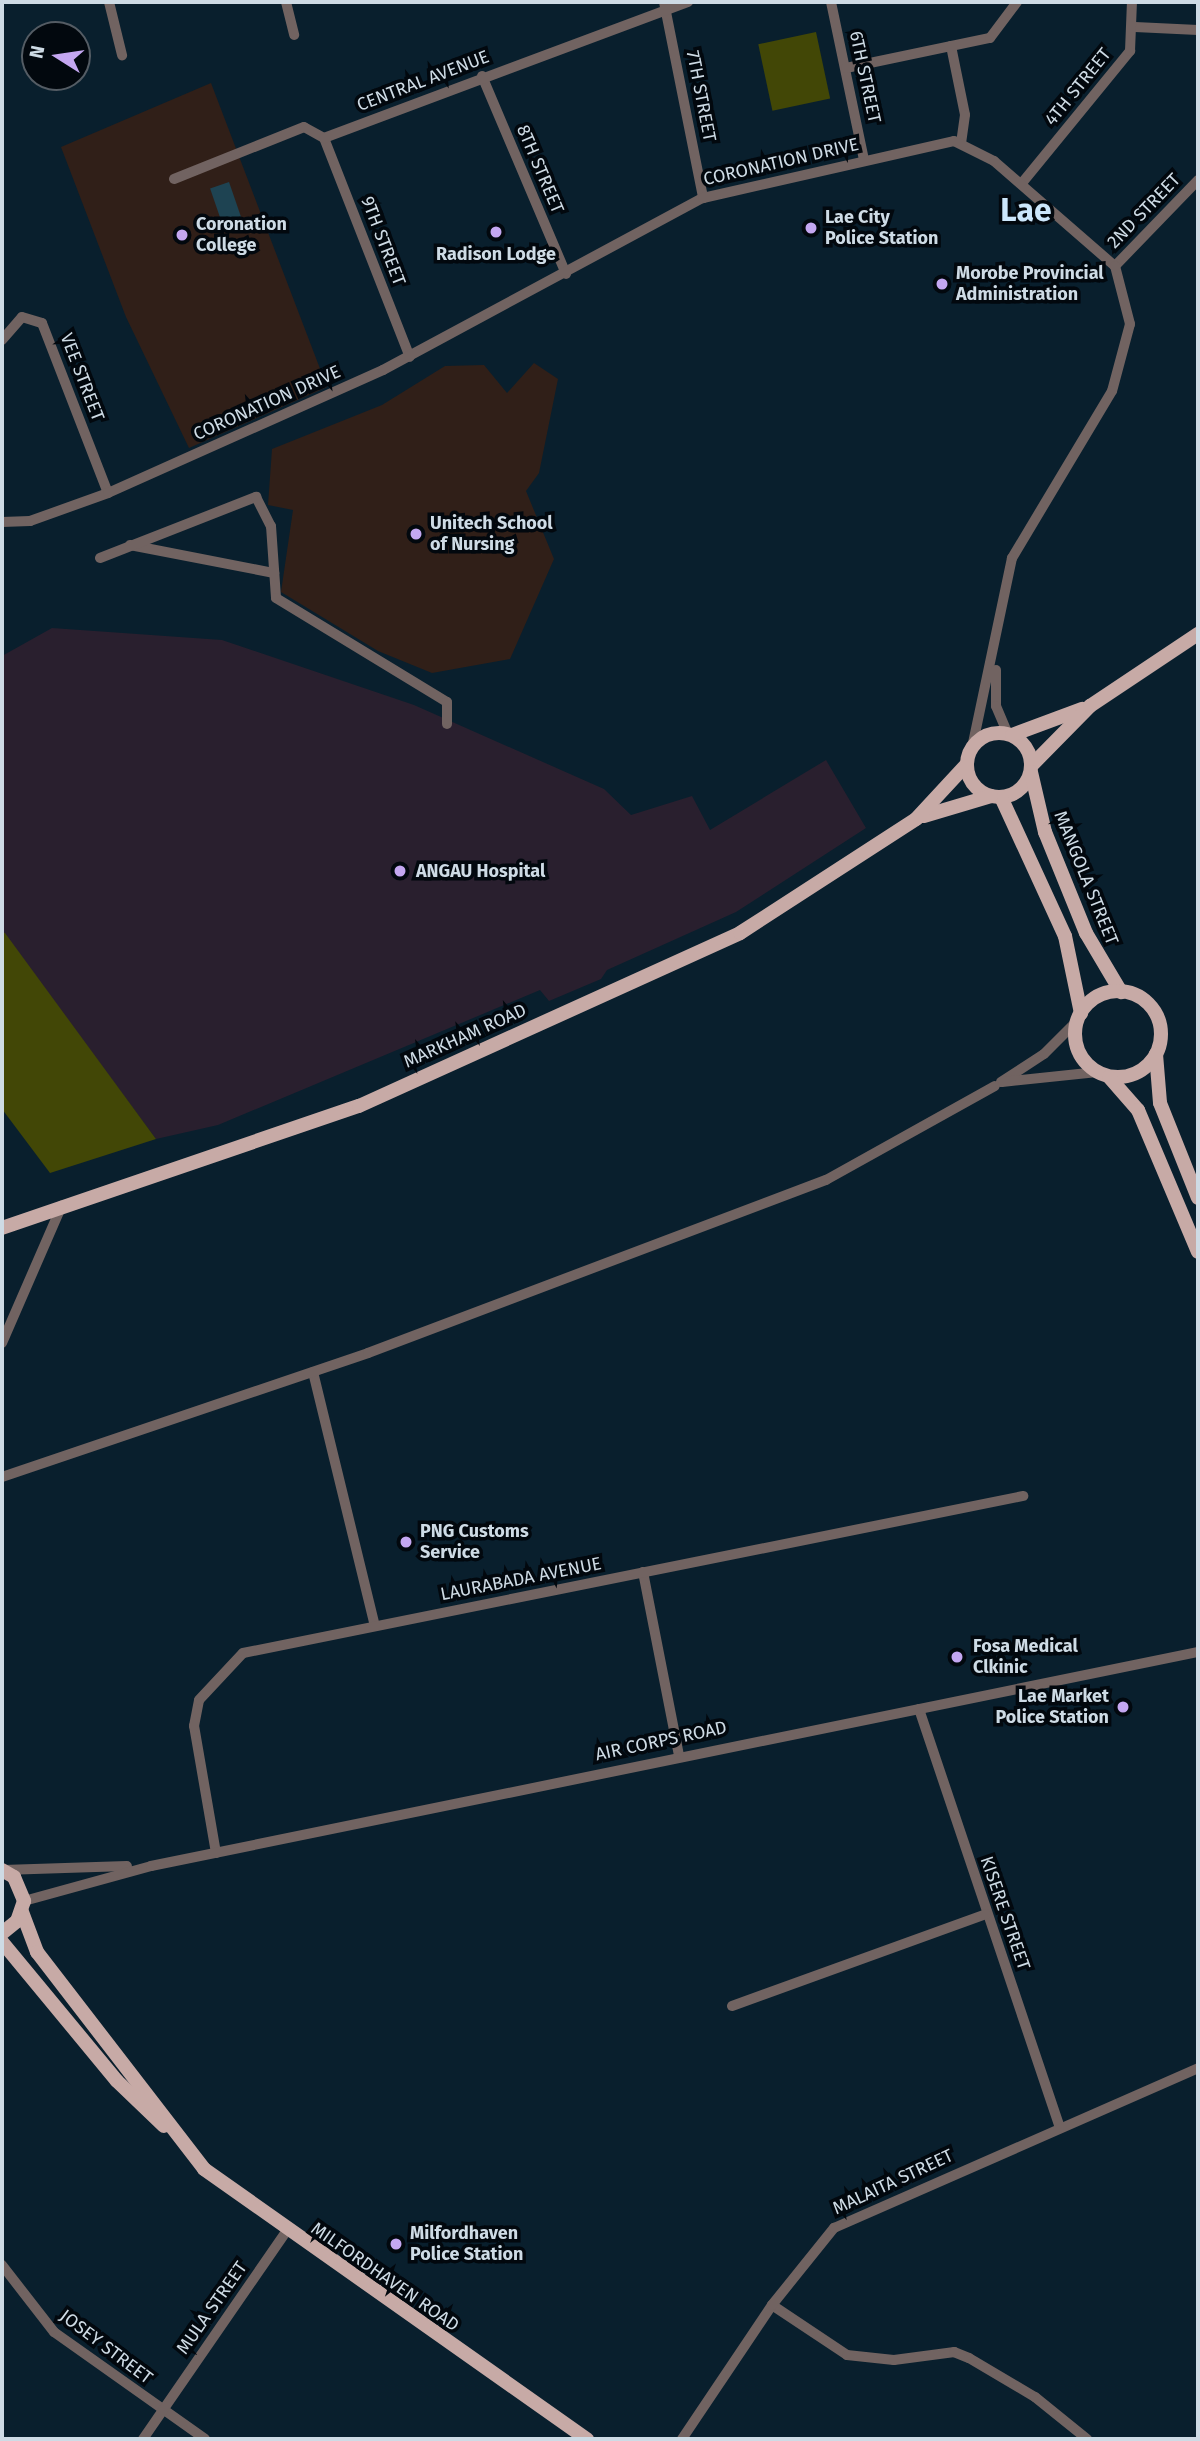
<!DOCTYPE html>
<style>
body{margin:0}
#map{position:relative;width:1200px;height:2441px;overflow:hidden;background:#091f2d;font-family:"Fira Sans",sans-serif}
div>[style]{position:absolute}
.education>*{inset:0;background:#301f18}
.medical>*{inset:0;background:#291f2e}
.green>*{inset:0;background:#424706;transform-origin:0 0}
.water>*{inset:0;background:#1e4352;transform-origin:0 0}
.minor>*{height:10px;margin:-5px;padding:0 5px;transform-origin:5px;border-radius:5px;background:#716361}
.major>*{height:14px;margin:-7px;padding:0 7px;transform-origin:7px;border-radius:7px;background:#c7aaa6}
.major>.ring{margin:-7px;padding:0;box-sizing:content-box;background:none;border:14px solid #c7aaa6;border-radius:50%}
.dots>*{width:19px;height:19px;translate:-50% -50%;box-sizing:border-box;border:4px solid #02080e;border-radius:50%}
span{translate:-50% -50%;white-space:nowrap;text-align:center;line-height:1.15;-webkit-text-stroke:7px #02080e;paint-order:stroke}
.street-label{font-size:18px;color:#cedbe5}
.poi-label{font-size:18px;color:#cedbe5;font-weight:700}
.left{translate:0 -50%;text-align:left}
.right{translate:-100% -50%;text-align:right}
.town-label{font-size:32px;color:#cbe6fb;font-weight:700}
.frame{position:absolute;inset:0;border:4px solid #cedbe5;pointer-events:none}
.north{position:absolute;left:21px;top:21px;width:70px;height:70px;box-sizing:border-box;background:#02080e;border:2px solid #545c64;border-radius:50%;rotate:282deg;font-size:19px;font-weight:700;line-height:28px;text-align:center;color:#cedbe5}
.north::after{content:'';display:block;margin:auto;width:24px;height:32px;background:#c4a7f1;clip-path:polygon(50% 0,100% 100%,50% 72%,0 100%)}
</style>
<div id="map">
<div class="education">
<i style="clip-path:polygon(211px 83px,327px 387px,189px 448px,126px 317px,61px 147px)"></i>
<i style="clip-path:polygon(534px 363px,558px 379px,539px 473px,526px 491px,554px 559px,510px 659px,432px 673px,378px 651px,281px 592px,293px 510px,268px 505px,272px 449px,382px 405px,445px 366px,484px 365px,507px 393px)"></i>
</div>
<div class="medical">
<i style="clip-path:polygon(52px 628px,222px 640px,414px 705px,604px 789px,631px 815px,692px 796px,710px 830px,826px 760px,866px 828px,736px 912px,607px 970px,601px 979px,549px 1001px,540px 990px,218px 1125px,156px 1139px,2px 932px,2px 656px)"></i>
</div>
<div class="green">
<i style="left:816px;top:32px;width:68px;height:59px;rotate:78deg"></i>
<i style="clip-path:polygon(2px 932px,5px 933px,156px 1139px,50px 1173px,2px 1109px)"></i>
</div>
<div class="water">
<i style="left:229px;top:182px;width:42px;height:20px;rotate:71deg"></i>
</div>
<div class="minor">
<i style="left:109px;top:2px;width:55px;rotate:76.2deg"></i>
<i style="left:286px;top:2px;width:34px;rotate:76deg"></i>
<i style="left:664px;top:2px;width:200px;rotate:78.7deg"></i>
<i style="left:831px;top:2px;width:161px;rotate:78.2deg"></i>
<i style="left:1135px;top:27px;width:63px;rotate:2.7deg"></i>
<i style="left:951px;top:46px;width:70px;rotate:78.5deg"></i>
<i style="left:965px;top:115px;width:28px;rotate:98deg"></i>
<i style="left:846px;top:68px;width:147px;rotate:-11.8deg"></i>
<i style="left:990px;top:38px;width:45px;rotate:-53.1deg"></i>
<i style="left:482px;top:76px;width:215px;rotate:67deg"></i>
<i style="left:324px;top:138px;width:235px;rotate:68.6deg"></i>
<i style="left:174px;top:179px;width:140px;rotate:-21.8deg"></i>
<i style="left:304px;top:127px;width:23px;rotate:29deg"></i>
<i style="left:324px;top:138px;width:389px;rotate:-20.5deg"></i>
<i style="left:1022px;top:183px;width:171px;rotate:-50.7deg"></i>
<i style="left:1130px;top:51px;width:49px;rotate:-87.7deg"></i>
<i style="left:1115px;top:266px;width:120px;rotate:-46deg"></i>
<i style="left:2px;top:340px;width:30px;rotate:-49deg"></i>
<i style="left:22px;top:317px;width:21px;rotate:17deg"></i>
<i style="left:42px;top:323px;width:182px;rotate:68.8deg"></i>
<i style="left:2px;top:522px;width:28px;rotate:-2deg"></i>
<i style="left:30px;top:521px;width:83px;rotate:-19.7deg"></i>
<i style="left:108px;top:493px;width:301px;rotate:-24.1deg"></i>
<i style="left:383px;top:370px;width:363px;rotate:-28.3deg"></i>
<i style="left:703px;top:198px;width:257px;rotate:-12.8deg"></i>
<i style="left:954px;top:141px;width:45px;rotate:26.6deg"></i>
<i style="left:994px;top:161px;width:160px;rotate:41deg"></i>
<i style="left:1115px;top:266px;width:60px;rotate:75.5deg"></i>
<i style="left:1130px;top:324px;width:69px;rotate:105deg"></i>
<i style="left:1112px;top:391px;width:195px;rotate:120.9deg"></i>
<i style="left:1012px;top:558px;width:193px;rotate:101.9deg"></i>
<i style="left:130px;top:545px;width:147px;rotate:11deg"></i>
<i style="left:100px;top:558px;width:168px;rotate:-21.4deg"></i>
<i style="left:256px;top:497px;width:33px;rotate:63deg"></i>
<i style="left:271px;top:526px;width:72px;rotate:86deg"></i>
<i style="left:276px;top:598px;width:200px;rotate:31.3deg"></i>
<i style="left:447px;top:702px;width:22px;rotate:90deg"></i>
<i style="left:996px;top:670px;width:36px;rotate:90deg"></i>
<i style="left:996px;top:706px;width:30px;rotate:67deg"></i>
<i style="left:1001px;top:1082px;width:51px;rotate:-33.1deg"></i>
<i style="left:1044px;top:1054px;width:47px;rotate:-45deg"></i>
<i style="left:1002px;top:1082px;width:96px;rotate:-6deg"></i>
<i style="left:2px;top:1343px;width:150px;rotate:-66.5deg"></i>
<i style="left:313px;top:1372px;width:261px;rotate:76.3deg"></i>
<i style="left:2px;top:1477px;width:386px;rotate:-18.7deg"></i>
<i style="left:368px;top:1353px;width:490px;rotate:-20.7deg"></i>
<i style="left:826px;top:1180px;width:193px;rotate:-29.1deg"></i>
<i style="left:643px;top:1572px;width:187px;rotate:78.9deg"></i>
<i style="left:919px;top:1709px;width:441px;rotate:71.4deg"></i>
<i style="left:216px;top:1853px;width:129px;rotate:-99.8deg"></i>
<i style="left:194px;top:1726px;width:26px;rotate:-79deg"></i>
<i style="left:199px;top:1700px;width:64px;rotate:-46.9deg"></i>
<i style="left:243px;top:1653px;width:796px;rotate:-11.38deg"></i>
<i style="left:3px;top:1870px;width:124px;rotate:-1.8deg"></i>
<i style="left:24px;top:1901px;width:132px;rotate:-15.4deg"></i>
<i style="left:151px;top:1866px;width:1069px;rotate:-11.55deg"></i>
<i style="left:732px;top:2006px;width:270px;rotate:-19.9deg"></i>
<i style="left:2px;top:2265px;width:85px;rotate:52.2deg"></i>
<i style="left:54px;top:2332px;width:185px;rotate:35.3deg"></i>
<i style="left:772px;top:2305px;width:90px;rotate:33.7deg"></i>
<i style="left:847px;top:2355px;width:47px;rotate:6.1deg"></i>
<i style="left:894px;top:2360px;width:61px;rotate:-7.6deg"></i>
<i style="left:954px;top:2352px;width:16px;rotate:22deg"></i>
<i style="left:969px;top:2358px;width:77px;rotate:30.6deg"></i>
<i style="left:1035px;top:2397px;width:67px;rotate:38.9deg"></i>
<i style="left:143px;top:2439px;width:252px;rotate:-55.4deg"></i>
<i style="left:682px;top:2439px;width:161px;rotate:-56.1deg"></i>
<i style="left:772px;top:2305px;width:99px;rotate:-51.2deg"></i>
<i style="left:834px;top:2228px;width:398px;rotate:-23.7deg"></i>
</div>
<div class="major">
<i class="ring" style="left:967px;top:733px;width:50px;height:50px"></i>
<i style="left:1012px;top:735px;width:75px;rotate:-20.4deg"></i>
<i style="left:1032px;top:765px;width:83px;rotate:-45.5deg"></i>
<i style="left:1090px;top:706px;width:130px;rotate:-33.7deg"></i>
<i style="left:1031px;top:772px;width:62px;rotate:76.9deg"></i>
<i style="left:1045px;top:832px;width:109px;rotate:67.9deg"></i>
<i style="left:1086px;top:933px;width:69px;rotate:59.3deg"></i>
<i style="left:1001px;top:797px;width:153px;rotate:65.3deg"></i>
<i style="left:1065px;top:936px;width:79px;rotate:78.3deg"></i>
<i style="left:924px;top:816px;width:70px;rotate:-16.6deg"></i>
<i class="ring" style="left:1075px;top:991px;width:72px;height:72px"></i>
<i style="left:1156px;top:1054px;width:49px;rotate:85.3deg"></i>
<i style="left:1160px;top:1103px;width:102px;rotate:68.2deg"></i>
<i style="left:1109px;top:1077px;width:44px;rotate:48.7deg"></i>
<i style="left:1138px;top:1110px;width:154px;rotate:67.1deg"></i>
<i style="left:2px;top:1228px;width:377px;rotate:-18.9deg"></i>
<i style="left:359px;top:1106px;width:418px;rotate:-24.4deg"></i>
<i style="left:740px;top:933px;width:210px;rotate:-32.9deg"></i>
<i style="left:916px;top:819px;width:75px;rotate:-47.2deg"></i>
<i style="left:2px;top:1870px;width:14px;rotate:30deg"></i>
<i style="left:14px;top:1877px;width:26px;rotate:67deg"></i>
<i style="left:24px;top:1901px;width:21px;rotate:109deg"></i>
<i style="left:17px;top:1921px;width:19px;rotate:141deg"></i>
<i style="left:22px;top:1912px;width:43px;rotate:69.4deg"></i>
<i style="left:37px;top:1952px;width:274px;rotate:52.4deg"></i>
<i style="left:204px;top:2169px;width:469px;rotate:35.2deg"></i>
<i style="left:2px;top:1942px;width:180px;rotate:50.4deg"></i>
<i style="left:117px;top:2081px;width:65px;rotate:43.8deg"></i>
</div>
<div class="dots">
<i style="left:811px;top:228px;background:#c4a7f1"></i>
<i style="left:496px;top:232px;background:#c4a7f1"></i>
<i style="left:182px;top:235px;background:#c4a7f1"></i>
<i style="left:942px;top:284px;background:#c4a7f1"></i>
<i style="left:416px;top:534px;background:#c4a7f1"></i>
<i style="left:400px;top:871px;background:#c4a7f1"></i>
<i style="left:406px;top:1542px;background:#c4a7f1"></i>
<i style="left:957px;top:1657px;background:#c4a7f1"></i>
<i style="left:1123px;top:1707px;background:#c4a7f1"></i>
<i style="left:396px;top:2244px;background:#c4a7f1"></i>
</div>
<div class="street-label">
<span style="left:865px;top:77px;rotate:78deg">6TH STREET</span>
<span style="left:423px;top:81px;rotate:-21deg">CENTRAL AVENUE</span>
<span style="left:1078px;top:87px;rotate:-51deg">4TH STREET</span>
<span style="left:701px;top:96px;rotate:79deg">7TH STREET</span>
<span style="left:781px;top:162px;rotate:-13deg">CORONATION DRIVE</span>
<span style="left:540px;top:169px;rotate:67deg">8TH STREET</span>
<span style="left:1144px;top:211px;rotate:-46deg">2ND STREET</span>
<span style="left:383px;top:241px;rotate:69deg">9TH STREET</span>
<span style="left:82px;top:377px;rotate:69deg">VEE STREET</span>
<span style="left:267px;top:403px;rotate:-24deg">CORONATION DRIVE</span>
<span style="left:1086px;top:878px;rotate:68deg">MANGOLA STREET</span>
<span style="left:465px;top:1036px;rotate:-24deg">MARKHAM ROAD</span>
<span style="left:521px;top:1579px;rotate:-11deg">LAURABADA AVENUE</span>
<span style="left:661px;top:1741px;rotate:-12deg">AIR CORPS ROAD</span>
<span style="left:1005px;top:1913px;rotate:71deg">KISERE STREET</span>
<span style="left:893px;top:2182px;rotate:-25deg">MALAITA STREET</span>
<span style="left:385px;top:2277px;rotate:35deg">MILFORDHAVEN ROAD</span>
<span style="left:212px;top:2308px;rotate:-55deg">MULA STREET</span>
<span style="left:106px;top:2347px;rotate:37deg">JOSEY STREET</span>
</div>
<div class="poi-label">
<span class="left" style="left:825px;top:228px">Lae City<br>Police Station</span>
<span class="left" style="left:196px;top:235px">Coronation<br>College</span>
<span style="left:496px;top:254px">Radison Lodge</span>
<span class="left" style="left:956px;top:284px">Morobe Provincial<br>Administration</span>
<span class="left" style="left:430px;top:534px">Unitech School<br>of Nursing</span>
<span class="left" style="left:416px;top:871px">ANGAU Hospital</span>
<span class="left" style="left:420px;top:1542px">PNG Customs<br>Service</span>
<span class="left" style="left:973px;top:1657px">Fosa Medical<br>Clkinic</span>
<span class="right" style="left:1109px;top:1707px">Lae Market<br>Police Station</span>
<span class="left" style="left:410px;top:2244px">Milfordhaven<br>Police Station</span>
</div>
<div class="town-label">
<span style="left:1026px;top:210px">Lae</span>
</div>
<div class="frame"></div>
<div class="north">N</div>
</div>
